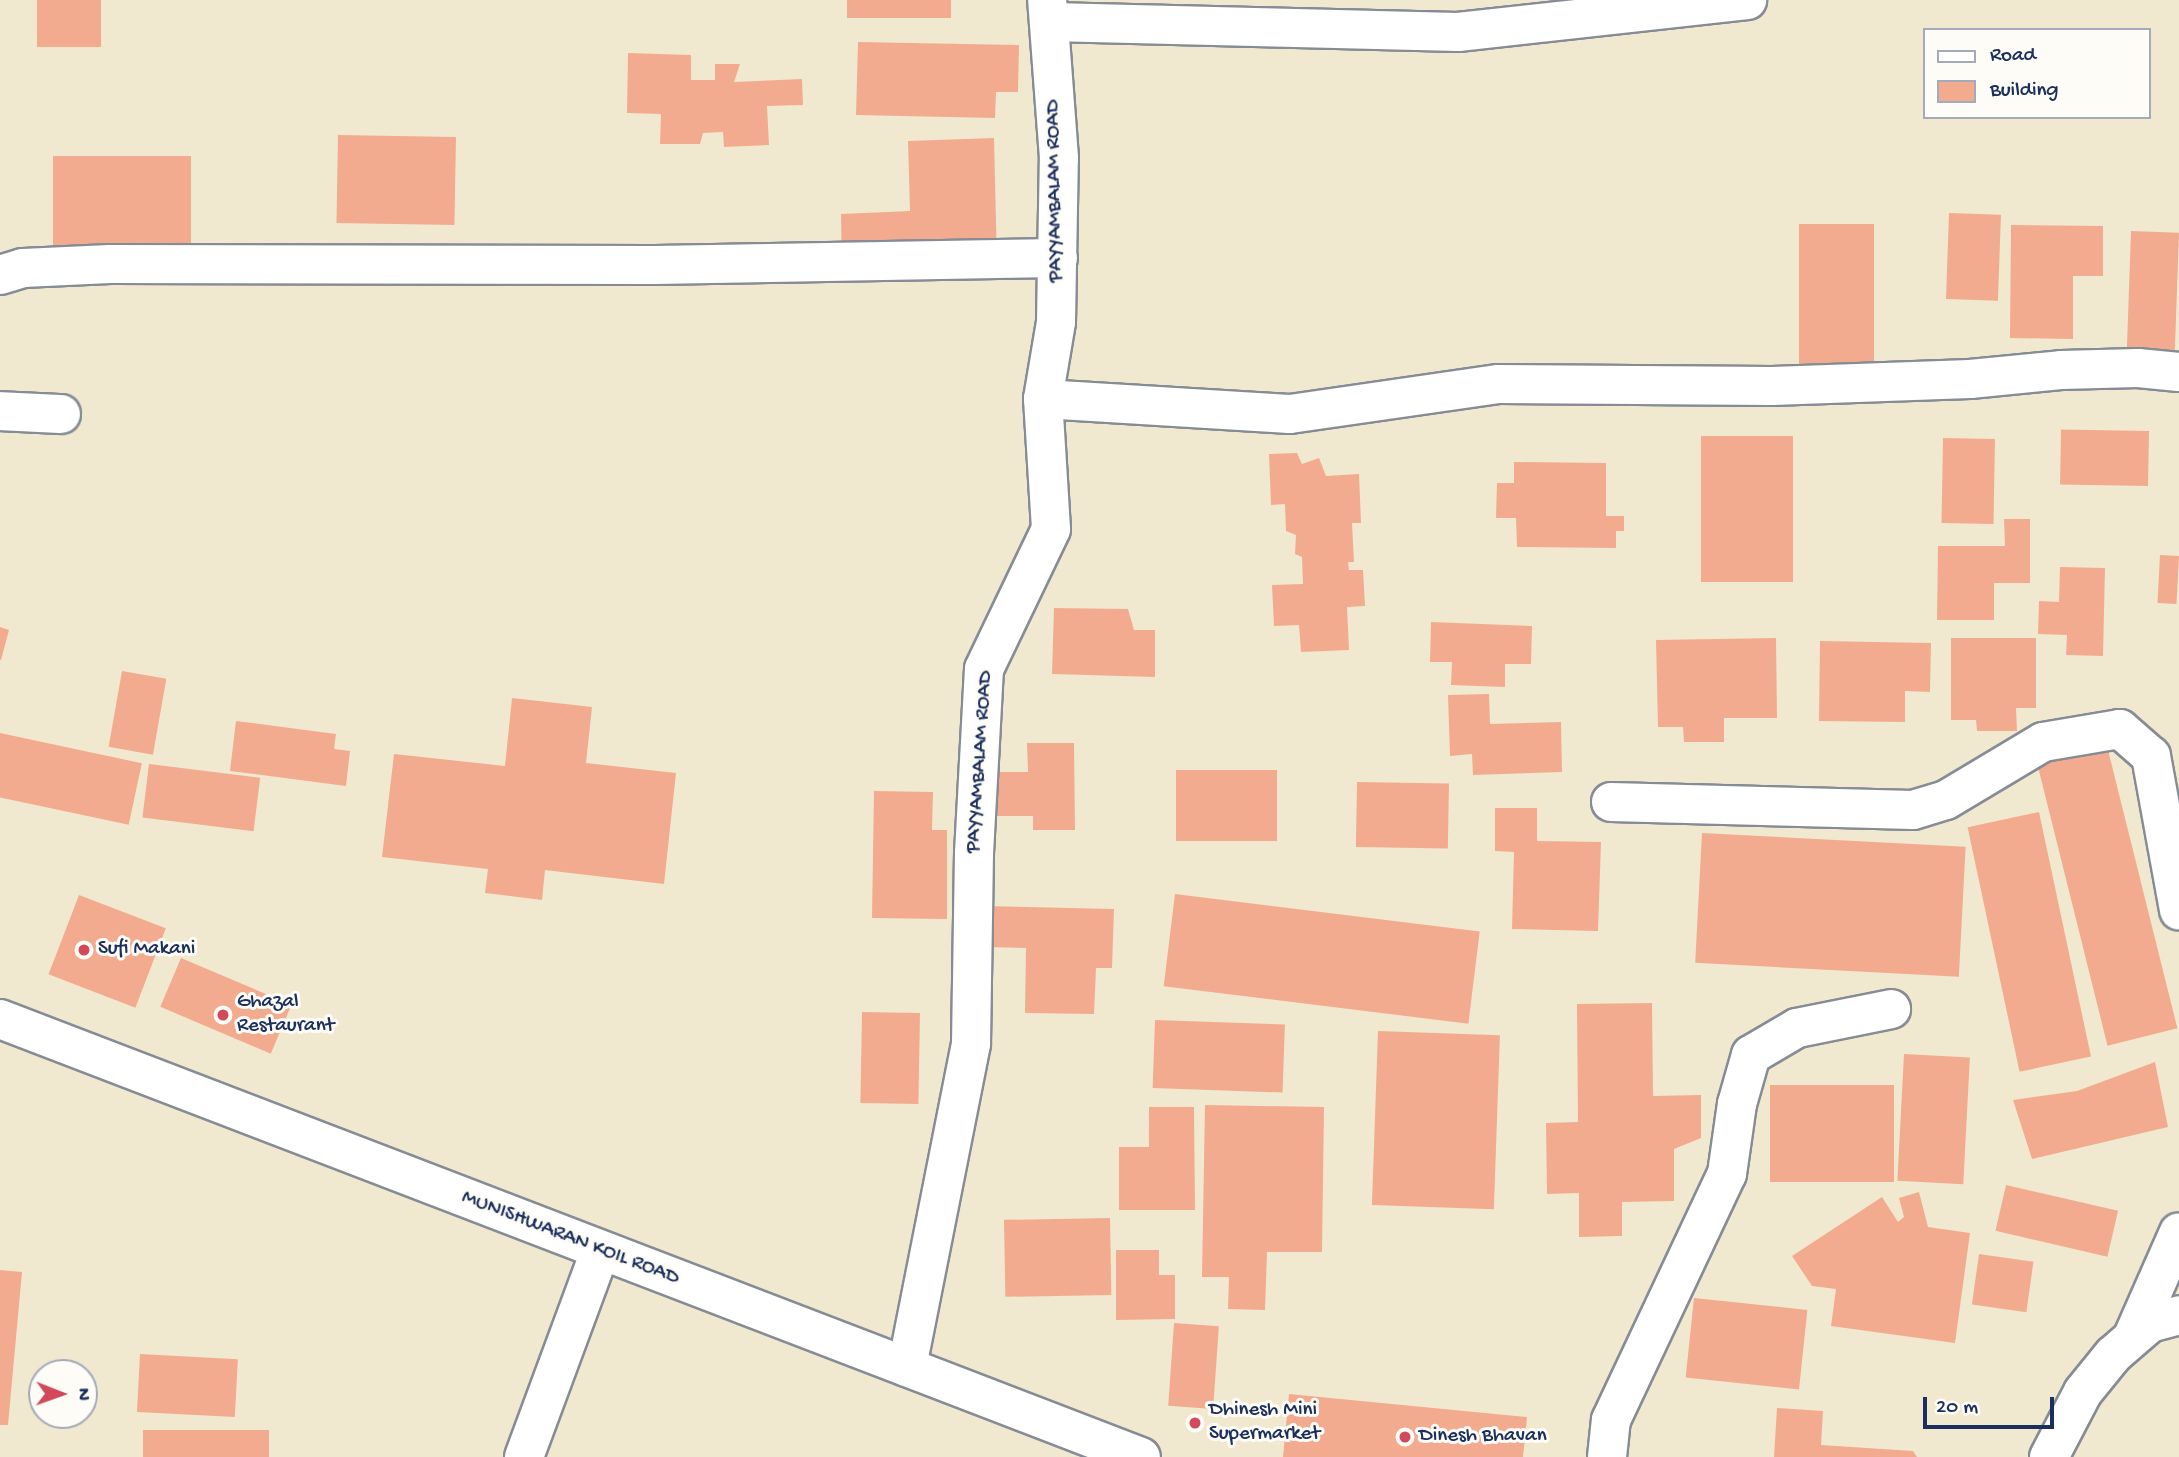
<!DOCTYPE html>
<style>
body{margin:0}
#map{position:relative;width:2179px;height:1457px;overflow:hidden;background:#f0e9cf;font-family:"Gochi Hand",sans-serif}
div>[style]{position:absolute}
.building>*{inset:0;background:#f3ab8f;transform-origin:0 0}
.roads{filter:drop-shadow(2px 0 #868c96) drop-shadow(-2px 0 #868c96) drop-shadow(0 2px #868c96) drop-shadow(0 -2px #868c96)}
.minor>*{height:38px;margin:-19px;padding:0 19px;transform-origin:19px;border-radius:19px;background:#fff}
.major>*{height:38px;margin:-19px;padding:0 19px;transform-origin:19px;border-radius:19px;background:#fff}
.dots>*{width:19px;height:19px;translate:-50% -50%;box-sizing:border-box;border:4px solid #fdfcf7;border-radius:50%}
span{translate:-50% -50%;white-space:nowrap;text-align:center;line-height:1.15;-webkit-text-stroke:6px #fdfcf7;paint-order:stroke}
.street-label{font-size:21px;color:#1b2f5e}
.poi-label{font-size:21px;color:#1b2f5e}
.left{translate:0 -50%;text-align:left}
.legend{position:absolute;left:1923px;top:28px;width:228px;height:91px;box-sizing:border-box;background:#fdfcf7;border:2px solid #a3aaba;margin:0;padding:9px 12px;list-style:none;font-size:21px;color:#1b2f5e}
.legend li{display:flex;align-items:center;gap:14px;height:35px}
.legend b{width:35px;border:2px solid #a3aaba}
.north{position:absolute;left:28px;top:1359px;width:70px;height:70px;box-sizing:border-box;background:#fdfcf7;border:2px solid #a3aaba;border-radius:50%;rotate:91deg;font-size:19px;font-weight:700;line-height:28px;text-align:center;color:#1b2f5e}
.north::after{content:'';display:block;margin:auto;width:24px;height:32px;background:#d1495b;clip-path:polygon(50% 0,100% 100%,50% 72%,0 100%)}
.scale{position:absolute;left:1923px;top:1397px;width:131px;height:32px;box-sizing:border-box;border:4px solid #1b2f5e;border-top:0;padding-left:9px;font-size:21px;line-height:24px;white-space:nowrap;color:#1b2f5e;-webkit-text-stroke:5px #fdfcf7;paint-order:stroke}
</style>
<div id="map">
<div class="building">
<i style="left:37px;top:0;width:64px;height:47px"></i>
<i style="left:847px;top:0;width:104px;height:18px"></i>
<i style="clip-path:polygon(858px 42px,1019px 45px,1018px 92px,996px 92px,995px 118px,856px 115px)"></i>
<i style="clip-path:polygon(628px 53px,691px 55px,691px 80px,715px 80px,715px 64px,740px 64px,734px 82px,802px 79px,803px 105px,767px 106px,769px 145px,724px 147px,723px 132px,703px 133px,700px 144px,660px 144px,661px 114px,627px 113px)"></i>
<i style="left:338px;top:135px;width:118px;height:88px;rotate:1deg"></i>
<i style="clip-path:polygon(994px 138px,997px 264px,842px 268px,841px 214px,910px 211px,908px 141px)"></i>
<i style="left:53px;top:156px;width:138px;height:94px"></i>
<i style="left:1949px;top:213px;width:52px;height:86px;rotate:2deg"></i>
<i style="left:1799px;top:224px;width:75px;height:140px"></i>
<i style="clip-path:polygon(2011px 225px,2103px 226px,2103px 276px,2073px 276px,2073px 339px,2010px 338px)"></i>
<i style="left:2131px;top:231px;width:48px;height:124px;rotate:2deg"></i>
<i style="left:2149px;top:431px;width:55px;height:88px;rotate:91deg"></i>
<i style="left:1701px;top:436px;width:92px;height:146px"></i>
<i style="left:1943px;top:438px;width:52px;height:85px;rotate:1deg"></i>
<i style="clip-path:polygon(1297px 453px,1302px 464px,1319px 458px,1326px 476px,1359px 474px,1361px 523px,1352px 523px,1354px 562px,1348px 562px,1349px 570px,1363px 570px,1365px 606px,1347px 607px,1349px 650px,1301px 652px,1299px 625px,1274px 626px,1272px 585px,1303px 584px,1302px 557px,1295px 554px,1296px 535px,1286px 531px,1285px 504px,1271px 505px,1269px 454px)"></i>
<i style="clip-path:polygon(1514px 462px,1606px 463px,1606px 516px,1624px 516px,1624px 531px,1616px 531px,1616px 548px,1517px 547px,1516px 518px,1496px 518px,1497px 483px,1514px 483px)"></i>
<i style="clip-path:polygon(2004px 519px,2030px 519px,2030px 583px,1994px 583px,1994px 620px,1937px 620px,1938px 546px,2005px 546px)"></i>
<i style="left:2160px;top:555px;width:19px;height:48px;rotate:3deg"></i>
<i style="clip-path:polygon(2060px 567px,2105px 568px,2103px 656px,2066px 655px,2067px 635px,2038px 634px,2039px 601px,2059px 602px)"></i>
<i style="clip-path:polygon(1054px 608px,1128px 609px,1134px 630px,1155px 630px,1155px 677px,1052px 674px)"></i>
<i style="clip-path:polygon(1431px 622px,1532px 626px,1531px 664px,1505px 664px,1505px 687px,1451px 685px,1452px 662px,1430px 662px)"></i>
<i style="clip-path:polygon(0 627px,9px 630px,1px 660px,0 660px)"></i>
<i style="clip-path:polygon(1776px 638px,1777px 718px,1724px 718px,1724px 742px,1684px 742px,1683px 727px,1658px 727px,1656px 640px)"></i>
<i style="clip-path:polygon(1951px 638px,2036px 638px,2036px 708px,2016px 708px,2017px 731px,1977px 731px,1976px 720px,1951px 720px)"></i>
<i style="clip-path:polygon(1820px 641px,1931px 643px,1930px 692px,1905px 691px,1905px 722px,1819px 721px)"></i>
<i style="left:122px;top:671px;width:45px;height:77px;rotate:10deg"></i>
<i style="clip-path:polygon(1489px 694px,1490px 724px,1561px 722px,1562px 772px,1473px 775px,1472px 754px,1450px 756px,1448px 695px)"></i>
<i style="clip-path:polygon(512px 698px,592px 707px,586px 763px,676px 773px,664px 884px,545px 870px,542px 900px,485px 893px,488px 869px,382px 857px,394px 754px,505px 766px)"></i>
<i style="clip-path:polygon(236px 721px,336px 734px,334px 749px,350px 751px,346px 786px,230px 771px)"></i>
<i style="left:0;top:733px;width:145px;height:63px;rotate:12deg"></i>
<i style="left:2106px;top:742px;width:295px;height:72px;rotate:76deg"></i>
<i style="clip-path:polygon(1027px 743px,1074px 743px,1075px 830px,1033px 830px,1033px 816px,983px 816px,983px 772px,1028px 772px)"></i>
<i style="left:149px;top:764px;width:112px;height:54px;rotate:7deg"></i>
<i style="left:1277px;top:770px;width:71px;height:101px;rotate:90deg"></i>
<i style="left:1357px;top:782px;width:92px;height:65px;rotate:1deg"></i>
<i style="clip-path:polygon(874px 791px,933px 792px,932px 830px,947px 830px,947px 919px,872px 918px)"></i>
<i style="clip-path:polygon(1495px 808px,1537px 808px,1537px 841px,1601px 842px,1598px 931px,1512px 929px,1514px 852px,1495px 851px)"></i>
<i style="left:2039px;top:812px;width:250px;height:73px;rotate:78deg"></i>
<i style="left:1702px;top:833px;width:264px;height:130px;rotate:3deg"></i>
<i style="left:1175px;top:894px;width:307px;height:93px;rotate:7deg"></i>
<i style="left:79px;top:895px;width:93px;height:85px;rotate:21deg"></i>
<i style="clip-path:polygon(985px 906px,1114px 909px,1112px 968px,1096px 968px,1094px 1014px,1025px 1013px,1026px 948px,984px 947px)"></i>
<i style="left:181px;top:958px;width:120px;height:53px;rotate:23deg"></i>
<i style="clip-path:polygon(1652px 1003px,1653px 1096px,1701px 1095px,1701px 1138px,1674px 1149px,1674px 1201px,1622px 1202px,1622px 1236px,1579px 1237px,1579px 1193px,1547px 1194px,1546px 1123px,1578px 1122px,1577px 1004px)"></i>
<i style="left:862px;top:1012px;width:58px;height:91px;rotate:1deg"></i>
<i style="left:1155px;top:1020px;width:130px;height:68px;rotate:2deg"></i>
<i style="left:1378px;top:1031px;width:122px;height:174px;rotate:2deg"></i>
<i style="left:1904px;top:1054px;width:66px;height:127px;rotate:3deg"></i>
<i style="clip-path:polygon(2155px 1062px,2168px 1127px,2032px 1159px,2013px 1100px,2077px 1091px)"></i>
<i style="left:1770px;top:1085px;width:124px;height:97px"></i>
<i style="clip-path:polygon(1205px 1105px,1324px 1107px,1322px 1252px,1267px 1252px,1265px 1310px,1228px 1309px,1229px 1277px,1202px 1277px)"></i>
<i style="clip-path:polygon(1149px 1107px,1194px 1107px,1195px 1210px,1119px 1210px,1119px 1147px,1149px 1147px)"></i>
<i style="left:2006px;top:1185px;width:115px;height:47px;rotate:13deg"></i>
<i style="clip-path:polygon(1919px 1192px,1928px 1227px,1970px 1233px,1955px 1343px,1831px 1326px,1836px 1289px,1812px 1286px,1792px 1256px,1882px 1197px,1898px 1222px,1904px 1217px,1899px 1198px)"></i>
<i style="left:1110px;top:1218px;width:77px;height:106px;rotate:89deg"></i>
<i style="clip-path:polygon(1116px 1250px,1159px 1250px,1159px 1275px,1175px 1275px,1175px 1319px,1116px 1320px)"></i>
<i style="left:1979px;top:1254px;width:55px;height:51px;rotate:8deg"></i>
<i style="clip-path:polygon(0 1270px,22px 1272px,8px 1425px,0 1425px)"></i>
<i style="left:1694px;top:1298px;width:114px;height:80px;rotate:6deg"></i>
<i style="left:1174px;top:1323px;width:45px;height:83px;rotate:4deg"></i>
<i style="left:140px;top:1354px;width:98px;height:58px;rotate:3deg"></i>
<i style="clip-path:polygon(1289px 1394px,1527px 1417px,1523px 1457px,1283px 1457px)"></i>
<i style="clip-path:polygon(1777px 1408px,1823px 1411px,1821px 1445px,1913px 1451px,1917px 1457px,1774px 1457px)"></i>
<i style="left:269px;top:1430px;width:27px;height:126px;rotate:90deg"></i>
</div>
<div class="roads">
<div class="minor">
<i style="left:1051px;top:22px;width:407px;rotate:1.4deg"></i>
<i style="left:1458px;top:32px;width:291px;rotate:-6.3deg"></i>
<i style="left:0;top:275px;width:24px;rotate:-17deg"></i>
<i style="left:23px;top:268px;width:87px;rotate:-2.6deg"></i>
<i style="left:110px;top:264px;width:545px;rotate:0.11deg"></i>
<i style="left:655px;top:265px;width:403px;rotate:-1deg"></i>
<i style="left:1043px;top:399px;width:247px;rotate:3.5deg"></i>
<i style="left:1290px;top:414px;width:211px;rotate:-8.2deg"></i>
<i style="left:1499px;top:384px;width:273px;rotate:0.4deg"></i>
<i style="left:1772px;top:386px;width:198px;rotate:-2deg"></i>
<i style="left:1970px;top:379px;width:91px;rotate:-5.6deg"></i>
<i style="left:2061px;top:370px;width:77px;rotate:-1.5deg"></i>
<i style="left:2138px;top:368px;width:41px;rotate:5.6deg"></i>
<i style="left:0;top:411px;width:61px;rotate:2.8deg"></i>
<i style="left:1611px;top:802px;width:302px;rotate:1.5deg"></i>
<i style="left:1913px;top:810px;width:34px;rotate:-17deg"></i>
<i style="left:1946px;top:800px;width:113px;rotate:-30.9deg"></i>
<i style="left:2043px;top:742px;width:78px;rotate:-9.6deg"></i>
<i style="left:2120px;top:729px;width:41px;rotate:41.1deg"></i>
<i style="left:2151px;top:756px;width:157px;rotate:79.7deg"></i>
<i style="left:2134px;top:1334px;width:111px;rotate:-66.2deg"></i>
<i style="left:907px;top:1367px;width:329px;rotate:-78.8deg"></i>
<i style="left:971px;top:1044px;width:191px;rotate:-89.1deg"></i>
<i style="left:974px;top:853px;width:184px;rotate:-86.9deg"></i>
<i style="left:984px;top:669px;width:155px;rotate:-64.4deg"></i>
<i style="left:1051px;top:529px;width:130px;rotate:-93.5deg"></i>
<i style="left:1043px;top:399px;width:78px;rotate:-80.4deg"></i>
<i style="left:1056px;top:322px;width:164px;rotate:-89deg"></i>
<i style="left:1059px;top:158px;width:158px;rotate:-94.3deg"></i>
<i style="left:524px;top:1457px;width:220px;rotate:-69.7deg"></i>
<i style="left:1607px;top:1457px;width:37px;rotate:-84deg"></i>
<i style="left:1611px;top:1420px;width:272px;rotate:-64.8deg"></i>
<i style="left:1727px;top:1174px;width:71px;rotate:-81.9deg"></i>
<i style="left:1737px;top:1104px;width:51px;rotate:-74.1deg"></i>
<i style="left:1751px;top:1055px;width:53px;rotate:-30.4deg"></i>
<i style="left:1797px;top:1028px;width:96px;rotate:-11.4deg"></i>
<i style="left:2049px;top:1457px;width:73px;rotate:-62.4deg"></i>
<i style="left:2083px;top:1392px;width:48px;rotate:-51deg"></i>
<i style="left:2113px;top:1355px;width:49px;rotate:-40.9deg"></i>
<i style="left:2150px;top:1323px;width:30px;rotate:-15deg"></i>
</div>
<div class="major">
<i style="left:0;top:1019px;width:1222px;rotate:21deg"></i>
</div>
</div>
<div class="dots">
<i style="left:84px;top:950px;background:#d1495b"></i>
<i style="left:223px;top:1015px;background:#d1495b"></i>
<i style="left:1195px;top:1423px;background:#d1495b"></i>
<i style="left:1405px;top:1437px;background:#d1495b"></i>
</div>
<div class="street-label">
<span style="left:1056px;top:191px;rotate:-91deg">PAYYAMBALAM ROAD</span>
<span style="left:981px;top:762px;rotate:-86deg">PAYYAMBALAM ROAD</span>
<span style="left:570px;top:1239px;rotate:21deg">MUNISHWARAN KOIL ROAD</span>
</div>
<div class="poi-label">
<span class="left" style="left:98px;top:950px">Sufi Makani</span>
<span class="left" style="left:237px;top:1015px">Ghazal<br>Restaurant</span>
<span class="left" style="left:1209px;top:1423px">Dhinesh Mini<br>Supermarket</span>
<span class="left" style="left:1419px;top:1437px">Dinesh Bhavan</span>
</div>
<ul class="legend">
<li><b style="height:9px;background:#fff"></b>Road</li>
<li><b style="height:19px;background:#f3ab8f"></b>Building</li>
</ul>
<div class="north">N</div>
<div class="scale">20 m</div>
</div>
